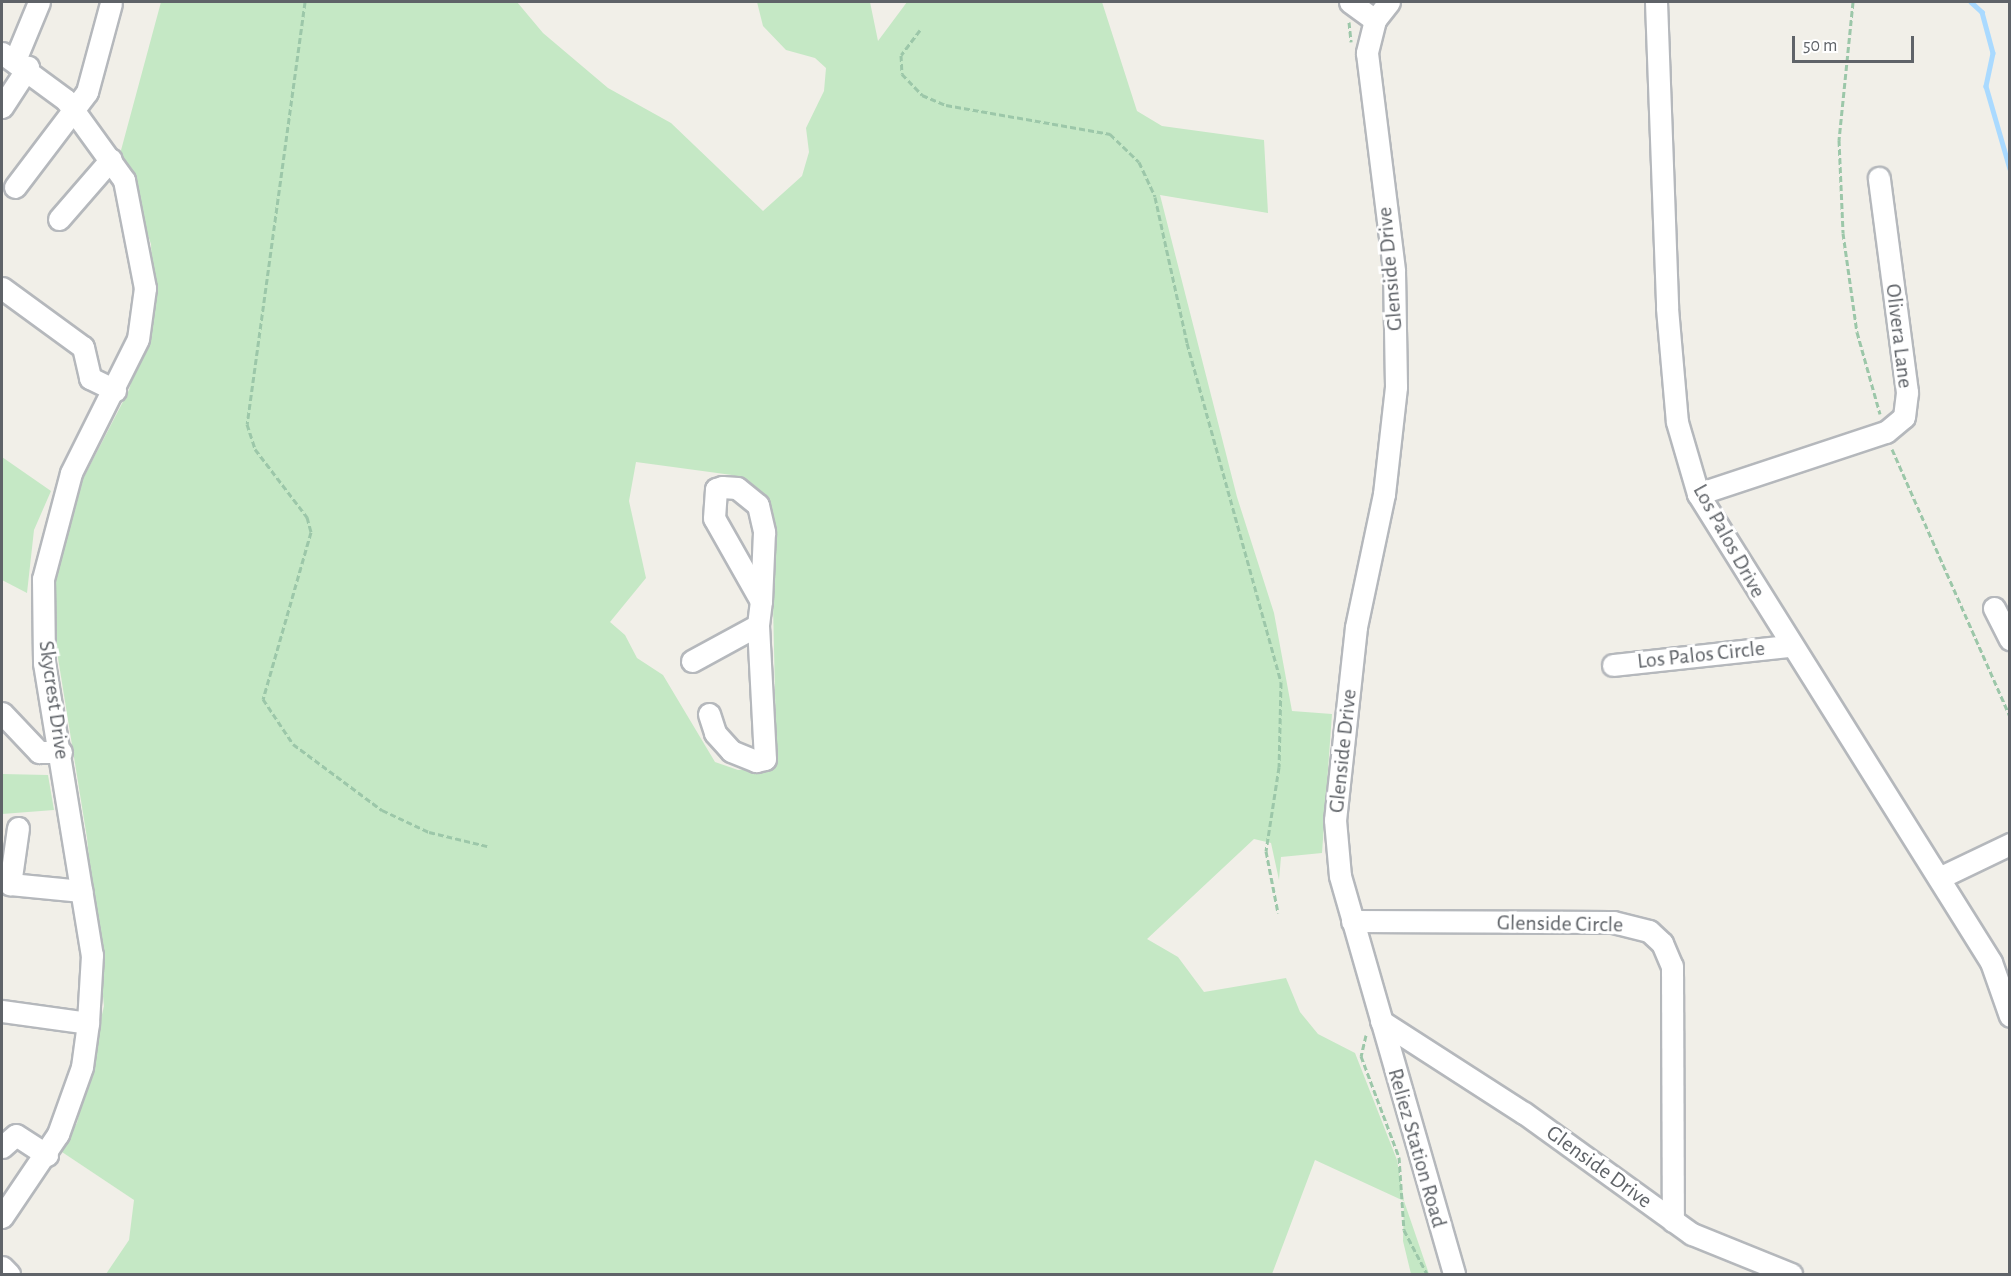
<!DOCTYPE html>
<style>
body{margin:0}
#map{position:relative;width:2011px;height:1276px;overflow:hidden;background:#f1efe8;font-family:"Alegreya Sans",sans-serif}
div>[style]{position:absolute}
.green>*{inset:0;background:#c5e8c5}
.stream>*{height:4.5px;margin:-2.25px;padding:0 2.25px;transform-origin:2.25px;border-radius:2.25px;background:#aadaff}
.path>*{height:3px;margin-top:-1.5px;transform-origin:0;background:repeating-linear-gradient(90deg,#9cc7a9 0 6px,transparent 0 9px)}
.roads{filter:drop-shadow(2px 0 #b5b8bc) drop-shadow(-2px 0 #b5b8bc) drop-shadow(0 2px #b5b8bc) drop-shadow(0 -2px #b5b8bc)}
.minor>*{height:21px;margin:-10.5px;padding:0 10.5px;transform-origin:10.5px;border-radius:10.5px;background:#fff}
span{translate:-50% -50%;white-space:nowrap;text-align:center;line-height:1.15;-webkit-text-stroke:6px #fff;paint-order:stroke}
.street-label{font-size:22px;color:#5f6368}
.frame{position:absolute;inset:0;border:3px solid #5f6368;pointer-events:none}
.scale{position:absolute;left:1792px;top:36px;width:122px;height:27px;box-sizing:border-box;border:3px solid #5f6368;border-top:0;padding-left:8px;font-size:18px;line-height:21px;white-space:nowrap;color:#5f6368;-webkit-text-stroke:4px #fff;paint-order:stroke}
</style>
<div id="map">
<div class="green">
<i style="clip-path:polygon(evenodd,161px 2px,517px 2px,543px 33px,608px 88px,671px 123px,763px 211px,802px 176px,809px 152px,806px 128px,824px 91px,826px 68px,815px 58px,786px 50px,763px 26px,757px 2px,870px 2px,878px 41px,907px 2px,1102px 2px,1137px 111px,1162px 126px,1264px 140px,1268px 213px,1160px 195px,1237px 497px,1274px 613px,1292px 711px,1332px 714px,1322px 853px,1281px 857px,1279px 880px,1271px 843px,1254px 839px,1147px 939px,1178px 957px,1204px 992px,1286px 978px,1300px 1012px,1318px 1034px,1355px 1053px,1397px 1160px,1404px 1201px,1429px 1274px,1411px 1274px,1403px 1241px,1404px 1201px,1315px 1160px,1272px 1274px,106px 1274px,129px 1240px,134px 1200px,59px 1150px,77px 1123px,104px 1006px,87px 838px,54px 633px,57px 559px,72px 500px,129px 390px,153px 302px,151px 244px,120px 154px,161px 2px,636px 462px,732px 475px,751px 483px,762px 497px,772px 560px,776px 737px,770px 767px,738px 770px,715px 762px,663px 675px,637px 658px,625px 635px,610px 622px,646px 578px,629px 501px,636px 462px)"></i>
<i style="clip-path:polygon(2px 457px,51px 491px,34px 530px,27px 593px,2px 580px)"></i>
<i style="clip-path:polygon(2px 774px,48px 775px,54px 810px,2px 814px)"></i>
</div>
<div class="stream">
<i style="left:1971px;top:2px;width:15px;rotate:42deg"></i>
<i style="left:1982px;top:12px;width:42px;rotate:75deg"></i>
<i style="left:1993px;top:53px;width:34px;rotate:102deg"></i>
<i style="left:1986px;top:86px;width:86px;rotate:73.9deg"></i>
</div>
<div class="path">
<i style="left:305px;top:2px;width:426px;rotate:97.8deg"></i>
<i style="left:247px;top:424px;width:26px;rotate:72deg"></i>
<i style="left:255px;top:449px;width:86px;rotate:52.6deg"></i>
<i style="left:307px;top:517px;width:16px;rotate:75deg"></i>
<i style="left:311px;top:532px;width:174px;rotate:106deg"></i>
<i style="left:263px;top:699px;width:54px;rotate:56.3deg"></i>
<i style="left:293px;top:744px;width:111px;rotate:36.6deg"></i>
<i style="left:382px;top:810px;width:52px;rotate:25.1deg"></i>
<i style="left:429px;top:832px;width:60px;rotate:13.6deg"></i>
<i style="left:1853px;top:2px;width:139px;rotate:95.8deg"></i>
<i style="left:1839px;top:140px;width:93px;rotate:87.5deg"></i>
<i style="left:1843px;top:233px;width:100px;rotate:82deg"></i>
<i style="left:1857px;top:332px;width:85px;rotate:74.3deg"></i>
<i style="left:1349px;top:22px;width:20px;rotate:84deg"></i>
<i style="left:920px;top:30px;width:31px;rotate:127deg"></i>
<i style="left:901px;top:55px;width:19px;rotate:87deg"></i>
<i style="left:902px;top:74px;width:29px;rotate:46deg"></i>
<i style="left:922px;top:95px;width:26px;rotate:23deg"></i>
<i style="left:946px;top:105px;width:167px;rotate:10deg"></i>
<i style="left:1110px;top:134px;width:40px;rotate:44deg"></i>
<i style="left:1139px;top:162px;width:38px;rotate:65deg"></i>
<i style="left:1155px;top:197px;width:149px;rotate:77.6deg"></i>
<i style="left:1187px;top:343px;width:352px;rotate:74.5deg"></i>
<i style="left:1281px;top:682px;width:85px;rotate:91.3deg"></i>
<i style="left:1279px;top:767px;width:85px;rotate:98.8deg"></i>
<i style="left:1266px;top:851px;width:63px;rotate:79deg"></i>
<i style="left:1892px;top:449px;width:292px;rotate:66.2deg"></i>
<i style="left:1366px;top:1035px;width:22px;rotate:103deg"></i>
<i style="left:1361px;top:1056px;width:108px;rotate:69.4deg"></i>
<i style="left:1399px;top:1157px;width:73px;rotate:86.1deg"></i>
<i style="left:1404px;top:1230px;width:50px;rotate:62.4deg"></i>
</div>
<div class="roads">
<div class="minor">
<i style="left:1350px;top:2px;width:31px;rotate:36deg"></i>
<i style="left:1389px;top:2px;width:23px;rotate:128deg"></i>
<i style="left:1375px;top:20px;width:34px;rotate:104deg"></i>
<i style="left:1367px;top:53px;width:220px;rotate:82.9deg"></i>
<i style="left:1394px;top:271px;width:116px;rotate:89deg"></i>
<i style="left:1396px;top:387px;width:108px;rotate:96.4deg"></i>
<i style="left:1384px;top:494px;width:136px;rotate:101.9deg"></i>
<i style="left:1356px;top:627px;width:194px;rotate:96.2deg"></i>
<i style="left:1335px;top:820px;width:56px;rotate:84.9deg"></i>
<i style="left:1340px;top:876px;width:414px;rotate:74deg"></i>
<i style="left:1656px;top:2px;width:306px;rotate:87.9deg"></i>
<i style="left:1667px;top:308px;width:114px;rotate:85deg"></i>
<i style="left:1677px;top:422px;width:75px;rotate:73.7deg"></i>
<i style="left:1698px;top:494px;width:552px;rotate:57.95deg"></i>
<i style="left:1991px;top:962px;width:57px;rotate:70.6deg"></i>
<i style="left:2px;top:53px;width:79px;rotate:36.3deg"></i>
<i style="left:66px;top:100px;width:99px;rotate:54.1deg"></i>
<i style="left:124px;top:180px;width:110px;rotate:79deg"></i>
<i style="left:145px;top:288px;width:51px;rotate:97.8deg"></i>
<i style="left:138px;top:339px;width:150px;rotate:116.6deg"></i>
<i style="left:71px;top:473px;width:110px;rotate:104.8deg"></i>
<i style="left:43px;top:579px;width:84px;rotate:89.3deg"></i>
<i style="left:44px;top:663px;width:296px;rotate:80.7deg"></i>
<i style="left:92px;top:955px;width:68px;rotate:93.4deg"></i>
<i style="left:88px;top:1023px;width:44px;rotate:97.8deg"></i>
<i style="left:82px;top:1067px;width:71px;rotate:109.7deg"></i>
<i style="left:58px;top:1134px;width:100px;rotate:124deg"></i>
<i style="left:15px;top:60px;width:63px;rotate:-67.5deg"></i>
<i style="left:2px;top:107px;width:48px;rotate:-57deg"></i>
<i style="left:15px;top:187px;width:119px;rotate:-52.8deg"></i>
<i style="left:87px;top:92px;width:92px;rotate:-74.9deg"></i>
<i style="left:59px;top:219px;width:79px;rotate:-49.1deg"></i>
<i style="left:2px;top:288px;width:100px;rotate:36.1deg"></i>
<i style="left:83px;top:347px;width:32px;rotate:77deg"></i>
<i style="left:90px;top:378px;width:28px;rotate:26deg"></i>
<i style="left:1698px;top:494px;width:198px;rotate:-18.3deg"></i>
<i style="left:1886px;top:432px;width:23px;rotate:-40deg"></i>
<i style="left:1904px;top:417px;width:25px;rotate:-83deg"></i>
<i style="left:1907px;top:392px;width:216px;rotate:-97.5deg"></i>
<i style="left:1994px;top:608px;width:35px;rotate:63deg"></i>
<i style="left:692px;top:661px;width:75px;rotate:-28.6deg"></i>
<i style="left:758px;top:625px;width:24px;rotate:-83deg"></i>
<i style="left:761px;top:601px;width:95px;rotate:-119.5deg"></i>
<i style="left:714px;top:518px;width:29px;rotate:-86deg"></i>
<i style="left:716px;top:489px;width:6px;rotate:-18deg"></i>
<i style="left:722px;top:487px;width:15px;rotate:4deg"></i>
<i style="left:737px;top:488px;width:27px;rotate:39deg"></i>
<i style="left:758px;top:505px;width:28px;rotate:77deg"></i>
<i style="left:764px;top:532px;width:69px;rotate:92.5deg"></i>
<i style="left:1613px;top:665px;width:177px;rotate:-6.2deg"></i>
<i style="left:2px;top:713px;width:54px;rotate:46.5deg"></i>
<i style="left:39px;top:752px;width:22px"></i>
<i style="left:709px;top:714px;width:20px;rotate:72deg"></i>
<i style="left:715px;top:733px;width:24px;rotate:48deg"></i>
<i style="left:731px;top:751px;width:27px;rotate:22deg"></i>
<i style="left:756px;top:761px;width:9px;rotate:-13deg"></i>
<i style="left:765px;top:759px;width:134px;rotate:-93deg"></i>
<i style="left:18px;top:828px;width:57px;rotate:98.1deg"></i>
<i style="left:10px;top:884px;width:72px;rotate:5.6deg"></i>
<i style="left:1939px;top:878px;width:79px;rotate:-25.6deg"></i>
<i style="left:1352px;top:921px;width:261px;rotate:0.2deg"></i>
<i style="left:1613px;top:922px;width:37px;rotate:14deg"></i>
<i style="left:1649px;top:931px;width:18px;rotate:43deg"></i>
<i style="left:1662px;top:943px;width:25px;rotate:67deg"></i>
<i style="left:1672px;top:966px;width:255px;rotate:89.8deg"></i>
<i style="left:2px;top:1011px;width:87px;rotate:7.9deg"></i>
<i style="left:1381px;top:1021px;width:170px;rotate:32.8deg"></i>
<i style="left:1524px;top:1113px;width:207px;rotate:35.8deg"></i>
<i style="left:1692px;top:1234px;width:107px;rotate:22deg"></i>
<i style="left:2px;top:1147px;width:18px;rotate:-41deg"></i>
<i style="left:16px;top:1135px;width:37px;rotate:33deg"></i>
<i style="left:2px;top:1267px;width:10px;rotate:45deg"></i>
</div>
</div>
<div class="street-label">
<span style="left:1390px;top:269px;rotate:-95deg">Glenside Drive</span>
<span style="left:1899px;top:336px;rotate:83deg">Olivera Lane</span>
<span style="left:1729px;top:541px;rotate:61deg">Los Palos Drive</span>
<span style="left:1701px;top:655px;rotate:-6deg">Los Palos Circle</span>
<span style="left:54px;top:700px;rotate:82deg">Skycrest Drive</span>
<span style="left:1343px;top:751px;rotate:-84deg">Glenside Drive</span>
<span style="left:1560px;top:924px;rotate:1deg">Glenside Circle</span>
<span style="left:1417px;top:1148px;rotate:74deg">Reliez Station Road</span>
<span style="left:1599px;top:1167px;rotate:36deg">Glenside Drive</span>
</div>
<div class="frame"></div>
<div class="scale">50 m</div>
</div>
